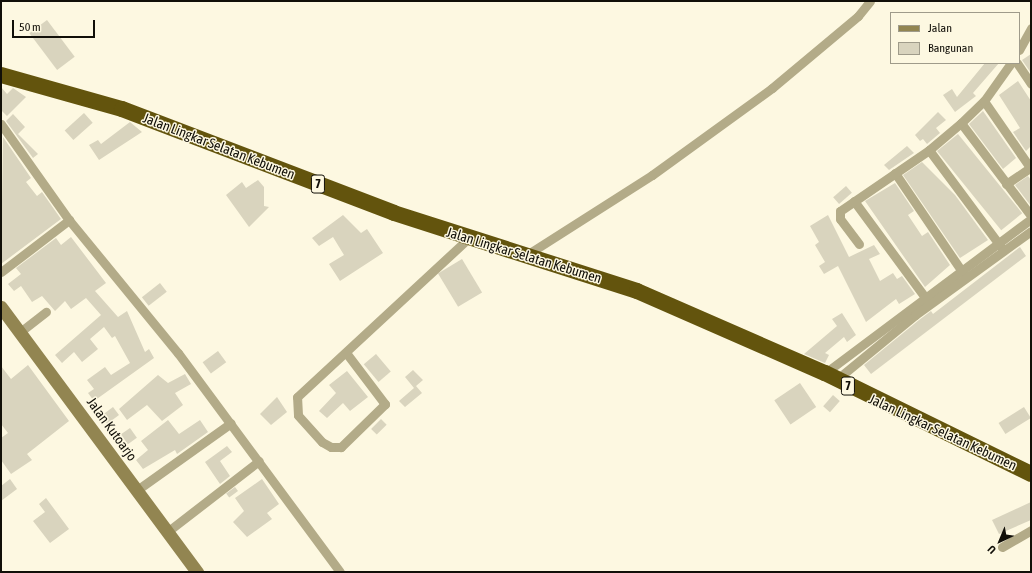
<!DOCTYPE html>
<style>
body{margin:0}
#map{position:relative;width:1032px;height:573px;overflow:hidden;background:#fdf8e1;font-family:"Asap Condensed",sans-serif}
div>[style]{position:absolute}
.building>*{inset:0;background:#d9d4be;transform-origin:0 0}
.street>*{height:9px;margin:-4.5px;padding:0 4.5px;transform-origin:4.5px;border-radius:4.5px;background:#b3ab88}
.secondary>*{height:13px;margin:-6.5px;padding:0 6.5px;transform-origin:6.5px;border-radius:6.5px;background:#928551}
.highway>*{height:16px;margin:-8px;padding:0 8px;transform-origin:8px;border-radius:8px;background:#63540d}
span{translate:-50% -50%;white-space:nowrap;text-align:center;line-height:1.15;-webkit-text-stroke:3px #fdf8e1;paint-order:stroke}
.shield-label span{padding:1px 3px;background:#fdf8e1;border:1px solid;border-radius:3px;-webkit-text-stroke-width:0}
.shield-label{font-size:13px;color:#110f08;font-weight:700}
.street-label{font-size:14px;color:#110f08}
.frame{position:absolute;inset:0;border:2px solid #110f08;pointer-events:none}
.legend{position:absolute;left:890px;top:12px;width:130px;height:52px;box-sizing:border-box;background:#fdf8e1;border:1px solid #9f9b8a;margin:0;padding:5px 7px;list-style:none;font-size:12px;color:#110f08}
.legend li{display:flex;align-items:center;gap:8px;height:20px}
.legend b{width:20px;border:1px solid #9f9b8a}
.north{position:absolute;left:980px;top:521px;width:40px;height:40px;-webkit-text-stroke:3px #fdf8e1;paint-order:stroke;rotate:224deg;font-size:11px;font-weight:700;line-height:16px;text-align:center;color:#110f08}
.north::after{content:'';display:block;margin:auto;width:14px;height:18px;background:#110f08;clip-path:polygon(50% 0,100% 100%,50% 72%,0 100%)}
.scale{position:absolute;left:12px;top:20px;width:83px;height:18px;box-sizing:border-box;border:2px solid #110f08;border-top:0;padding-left:5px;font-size:12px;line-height:14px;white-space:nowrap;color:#110f08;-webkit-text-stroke:3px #fdf8e1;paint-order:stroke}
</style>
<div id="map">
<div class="building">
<i style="left:47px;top:20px;width:46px;height:22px;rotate:53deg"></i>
<i style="clip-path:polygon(1031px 54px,1031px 73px,1022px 60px)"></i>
<i style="clip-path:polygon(985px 63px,999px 63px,973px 93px,976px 96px,955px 112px,943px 95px,952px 89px,957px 97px)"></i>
<i style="clip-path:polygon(1018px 81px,1031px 101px,1031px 146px,1026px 151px,1013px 132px,1020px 128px,999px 95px)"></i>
<i style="clip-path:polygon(1px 87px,7px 94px,13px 88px,26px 97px,7px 116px,1px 110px)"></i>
<i style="clip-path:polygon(983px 111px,1016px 158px,1003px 169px,969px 124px)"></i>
<i style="clip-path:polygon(938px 112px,946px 120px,936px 128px,940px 133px,927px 144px,923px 139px,920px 141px,915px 135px)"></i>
<i style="left:84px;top:113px;width:13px;height:26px;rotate:48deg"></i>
<i style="clip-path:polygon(13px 114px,25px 127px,18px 134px,38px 154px,33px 158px,6px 121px)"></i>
<i style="clip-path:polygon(130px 122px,142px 132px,99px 160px,89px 145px,98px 140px,101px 144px)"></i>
<i style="left:958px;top:134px;width:102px;height:27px;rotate:51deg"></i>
<i style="clip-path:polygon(3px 137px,31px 178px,26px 182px,37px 196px,42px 192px,61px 219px,1px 264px)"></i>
<i style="clip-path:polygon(907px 146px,914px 153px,889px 170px,884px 165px)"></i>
<i style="clip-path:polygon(922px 162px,955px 195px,988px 240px,960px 258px,903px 175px)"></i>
<i style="clip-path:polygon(1028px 176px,1031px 180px,1031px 206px,1015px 185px)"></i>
<i style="clip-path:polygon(258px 180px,264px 187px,264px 206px,269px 207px,249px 227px,226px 195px,242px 182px,246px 188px)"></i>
<i style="clip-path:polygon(895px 183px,914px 211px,908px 215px,922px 236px,928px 232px,950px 265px,925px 287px,865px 201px)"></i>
<i style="left:846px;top:186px;width:9px;height:17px;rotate:49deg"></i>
<i style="clip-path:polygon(343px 215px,361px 233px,367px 229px,383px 253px,340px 281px,329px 264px,344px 255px,333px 237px,319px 246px,312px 238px)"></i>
<i style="clip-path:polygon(828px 215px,849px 257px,874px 245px,880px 254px,869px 259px,880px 281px,893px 273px,897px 279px,902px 276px,915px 294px,899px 304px,896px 299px,866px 322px,838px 266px,824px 274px,819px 266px,825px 262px,815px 245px,819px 242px,810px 226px)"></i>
<i style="clip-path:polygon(71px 237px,106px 283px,95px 291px,118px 317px,127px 311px,145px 352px,149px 349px,154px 358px,94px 401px,88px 393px,94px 389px,87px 380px,105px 367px,111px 375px,130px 363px,115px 336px,112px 338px,104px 327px,90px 339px,98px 349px,82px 362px,74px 352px,62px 363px,55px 355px,101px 315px,86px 298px,71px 309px,65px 301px,55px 311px,42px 296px,32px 302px,21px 286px,14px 291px,8px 284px,21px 274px,16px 268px,56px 238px,61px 245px)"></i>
<i style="clip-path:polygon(1020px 247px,1026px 256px,871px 374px,864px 365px,919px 320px,931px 311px,933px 314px)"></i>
<i style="left:462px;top:259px;width:39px;height:28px;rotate:59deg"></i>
<i style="left:160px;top:283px;width:11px;height:23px;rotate:52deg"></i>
<i style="clip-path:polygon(842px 313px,856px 335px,847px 342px,844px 337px,825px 353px,829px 355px,825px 363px,804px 354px,837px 326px,832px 319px)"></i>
<i style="left:218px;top:351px;width:14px;height:19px;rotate:54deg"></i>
<i style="left:376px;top:354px;width:23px;height:16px;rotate:50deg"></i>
<i style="clip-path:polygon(28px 365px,69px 421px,27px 454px,32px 460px,11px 474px,1px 460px,1px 438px,8px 433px,1px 424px,1px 366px,11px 379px)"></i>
<i style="clip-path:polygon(413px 370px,423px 380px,416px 386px,422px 393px,405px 407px,399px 401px,414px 388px,405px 377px)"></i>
<i style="clip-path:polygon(347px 371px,368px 397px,350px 411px,343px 403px,327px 418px,319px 411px,336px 393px,329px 385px)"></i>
<i style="clip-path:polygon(185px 374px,191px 384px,175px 393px,183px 405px,162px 421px,147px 405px,127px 420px,119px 409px,158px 375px,168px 383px)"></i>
<i style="left:800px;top:383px;width:29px;height:31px;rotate:56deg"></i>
<i style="left:833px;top:395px;width:9px;height:15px;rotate:41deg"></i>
<i style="clip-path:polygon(277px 397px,287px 412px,271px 425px,260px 414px)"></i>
<i style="left:113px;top:407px;width:10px;height:15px;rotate:53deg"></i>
<i style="left:1024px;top:407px;width:13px;height:30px;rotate:58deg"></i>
<i style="left:381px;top:419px;width:8px;height:14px;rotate:45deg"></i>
<i style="clip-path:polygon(168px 420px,179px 434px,200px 420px,208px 432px,177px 454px,175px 450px,143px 469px,136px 460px,148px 450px,141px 441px)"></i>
<i style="left:130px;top:428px;width:12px;height:11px;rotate:55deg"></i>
<i style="clip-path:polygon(227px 446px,232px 452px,220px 461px,230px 476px,220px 484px,205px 462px)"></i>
<i style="clip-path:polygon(10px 479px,17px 489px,1px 501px,1px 486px)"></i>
<i style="clip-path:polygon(262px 479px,279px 504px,267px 513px,272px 519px,247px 537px,233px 522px,244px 511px,235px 498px)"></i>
<i style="left:235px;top:487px;width:5px;height:11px;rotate:53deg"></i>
<i style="clip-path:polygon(46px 498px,69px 529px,50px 543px,33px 521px,45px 512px,39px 504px)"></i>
<i style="clip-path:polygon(1031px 502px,1031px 520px,999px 534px,992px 520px)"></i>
</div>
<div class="street">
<i style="left:1019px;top:50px;width:25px;rotate:-61deg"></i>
<i style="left:1017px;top:63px;width:25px;rotate:56deg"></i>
<i style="left:984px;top:101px;width:83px;rotate:55.3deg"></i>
<i style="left:961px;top:123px;width:116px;rotate:53deg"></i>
<i style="left:1px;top:124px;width:118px;rotate:54.7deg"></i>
<i style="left:69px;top:220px;width:172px;rotate:50.7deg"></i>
<i style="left:178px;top:353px;width:272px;rotate:53.5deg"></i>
<i style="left:929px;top:150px;width:121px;rotate:53.4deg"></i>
<i style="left:895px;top:173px;width:121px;rotate:55.8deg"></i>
<i style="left:1006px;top:184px;width:29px;rotate:-34deg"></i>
<i style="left:854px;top:201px;width:123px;rotate:53.6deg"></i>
<i style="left:859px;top:244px;width:31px;rotate:-127deg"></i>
<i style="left:840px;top:219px;width:8px;rotate:-90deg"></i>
<i style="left:840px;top:211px;width:108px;rotate:-34.4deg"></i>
<i style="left:929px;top:150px;width:42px;rotate:-40.2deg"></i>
<i style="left:961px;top:123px;width:32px;rotate:-44deg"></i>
<i style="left:984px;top:101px;width:47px;rotate:-54.6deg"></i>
<i style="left:528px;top:254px;width:147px;rotate:-32.5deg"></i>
<i style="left:652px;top:175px;width:148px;rotate:-35.9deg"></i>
<i style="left:772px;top:88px;width:112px;rotate:-39.9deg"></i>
<i style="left:858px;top:16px;width:19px;rotate:-51deg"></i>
<i style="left:1px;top:272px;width:86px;rotate:-37.4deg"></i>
<i style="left:20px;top:332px;width:33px;rotate:-38deg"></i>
<i style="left:347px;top:354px;width:63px;rotate:52.8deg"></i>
<i style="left:385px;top:404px;width:62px;rotate:135.7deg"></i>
<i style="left:341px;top:447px;width:10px;rotate:180deg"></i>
<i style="left:331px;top:447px;width:10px;rotate:-151deg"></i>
<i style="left:322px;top:442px;width:36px;rotate:-132deg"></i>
<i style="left:298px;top:415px;width:18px;rotate:-93deg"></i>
<i style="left:297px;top:397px;width:234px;rotate:-42.8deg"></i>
<i style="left:825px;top:373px;width:257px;rotate:-36.8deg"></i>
<i style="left:836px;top:380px;width:102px;rotate:-39.4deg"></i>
<i style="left:915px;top:315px;width:143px;rotate:-35.9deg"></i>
<i style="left:137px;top:490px;width:115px;rotate:-35.5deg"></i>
<i style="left:167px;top:532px;width:116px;rotate:-37.7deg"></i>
<i style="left:1002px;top:547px;width:34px;rotate:-30deg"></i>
</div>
<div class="secondary">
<i style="left:1px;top:307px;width:330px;rotate:53.5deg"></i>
</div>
<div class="highway">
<i style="left:1px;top:75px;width:126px;rotate:15.7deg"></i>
<i style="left:122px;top:109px;width:291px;rotate:20.9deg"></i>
<i style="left:394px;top:213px;width:255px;rotate:17.8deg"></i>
<i style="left:637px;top:291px;width:205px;rotate:23.6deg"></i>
<i style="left:825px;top:373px;width:229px;rotate:26.1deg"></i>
</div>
<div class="shield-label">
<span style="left:318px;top:184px">7</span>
<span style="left:848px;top:386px">7</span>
</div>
<div class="street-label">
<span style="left:219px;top:146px;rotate:21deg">Jalan Lingkar Selatan Kebumen</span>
<span style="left:524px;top:255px;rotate:17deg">Jalan Lingkar Selatan Kebumen</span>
<span style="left:112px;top:429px;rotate:54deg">Jalan Kutoarjo</span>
<span style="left:943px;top:432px;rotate:25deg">Jalan Lingkar Selatan Kebumen</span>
</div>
<div class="frame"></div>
<ul class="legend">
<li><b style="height:5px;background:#928551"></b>Jalan</li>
<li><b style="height:11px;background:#d9d4be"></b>Bangunan</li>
</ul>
<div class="north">U</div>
<div class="scale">50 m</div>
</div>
